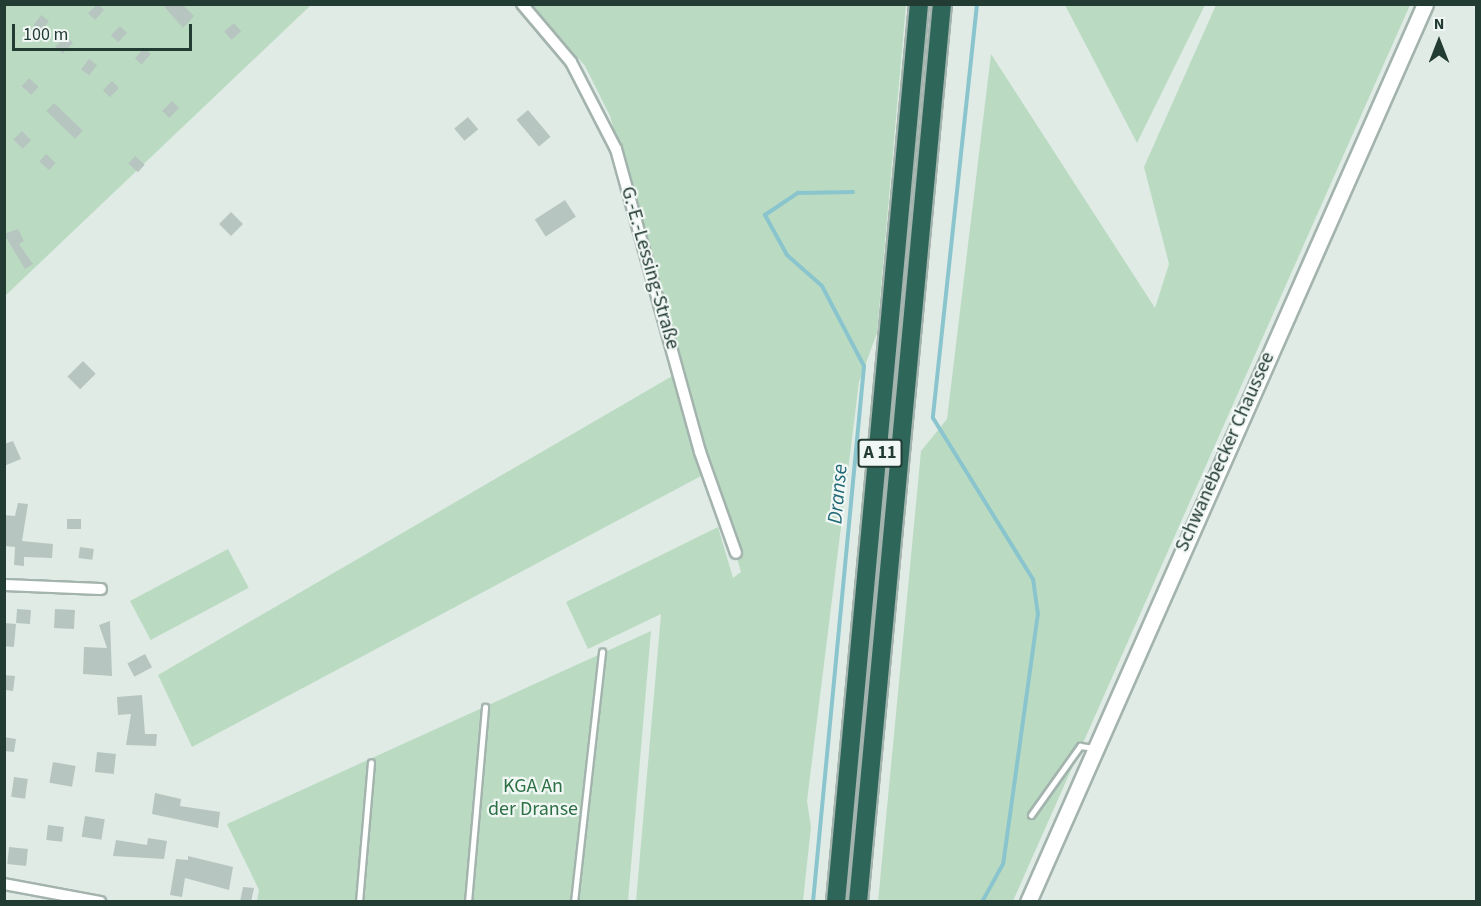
<!DOCTYPE html>
<meta charset="utf-8">
<style>
body{margin:0}
#map{position:relative;width:1481px;height:906px;overflow:hidden;background:#e0ebe6;font-family:"Source Sans 3",sans-serif}
div>[style]{position:absolute}
.green>*{inset:0;background:#badbc2;transform-origin:0 0}
.stream>*{height:4px;margin:-2px;padding:0 2px;transform-origin:2px;border-radius:2px;background:#8ac5ce}
.building>*{inset:0;background:#b6c5bf;transform-origin:0 0}
.roads{filter:drop-shadow(2px 0 #a3b3ad) drop-shadow(-2px 0 #a3b3ad) drop-shadow(0 2px #a3b3ad) drop-shadow(0 -2px #a3b3ad)}
.service>*{height:5px;margin:-2.5px;padding:0 2.5px;transform-origin:2.5px;border-radius:2.5px;background:#fff}
.minor>*{height:10px;margin:-5px;padding:0 5px;transform-origin:5px;border-radius:5px;background:#fff}
.secondary>*{height:15px;margin:-7.5px;padding:0 7.5px;transform-origin:7.5px;border-radius:7.5px;background:#fff}
.motorway>*{height:18px;margin:-9px;padding:0 9px;transform-origin:9px;border-radius:9px;background:#2e665a}
span{translate:-50% -50%;white-space:nowrap;text-align:center;line-height:1.15;-webkit-text-stroke:4.5px #f1f7f4;paint-order:stroke}
.shield-label span{padding:2px 4px;background:#f1f7f4;border:2px solid;border-radius:4px;-webkit-text-stroke-width:0}
.shield-label{font-size:18px;color:#223b33;font-weight:700}
.street-label{font-size:20px;color:#223b33}
.park-label{font-size:20px;color:#2d7046}
.water-label{font-size:21px;color:#1e6774;font-style:italic}
.frame{position:absolute;inset:0;border:6px solid #223b33;pointer-events:none}
.north{position:absolute;left:1409px;top:12px;width:60px;height:60px;-webkit-text-stroke:4px #f1f7f4;paint-order:stroke;rotate:0deg;font-size:16px;font-weight:700;line-height:24px;text-align:center;color:#223b33}
.north::after{content:'';display:block;margin:auto;width:21px;height:27px;background:#223b33;clip-path:polygon(50% 0,100% 100%,50% 72%,0 100%)}
.scale{position:absolute;left:12px;top:24px;width:180px;height:27px;box-sizing:border-box;border:3px solid #223b33;border-top:0;padding-left:8px;font-size:18px;line-height:21px;white-space:nowrap;color:#223b33;-webkit-text-stroke:4px #f1f7f4;paint-order:stroke}
</style>
<div id="map">
<div class="green">
<i style="clip-path:polygon(5px 5px,311px 5px,5px 296px)"></i>
<i style="clip-path:polygon(531px 5px,906px 5px,877px 333px,859px 382px,807px 801px,811px 827px,803px 901px,636px 901px,661px 614px,588px 649px,566px 602px,718px 527px,733px 578px,741px 572px,610px 116px,585px 66px)"></i>
<i style="clip-path:polygon(1065px 5px,1205px 5px,1137px 143px)"></i>
<i style="clip-path:polygon(1216px 5px,1410px 5px,1013px 901px,878px 902px,921px 451px,947px 419px,991px 54px,1155px 308px,1169px 264px,1144px 167px)"></i>
<i style="clip-path:polygon(674px 375px,703px 475px,192px 747px,158px 675px)"></i>
<i style="left:228px;top:549px;width:44px;height:111px;rotate:62deg"></i>
<i style="clip-path:polygon(651px 631px,628px 901px,257px 901px,259px 890px,227px 824px)"></i>
</div>
<div class="stream">
<i style="left:977px;top:4px;width:416px;rotate:96.1deg"></i>
<i style="left:933px;top:418px;width:190px;rotate:58.2deg"></i>
<i style="left:1033px;top:579px;width:34px;rotate:82deg"></i>
<i style="left:1038px;top:613px;width:253px;rotate:97.9deg"></i>
<i style="left:1003px;top:864px;width:43px;rotate:118.9deg"></i>
<i style="left:813px;top:902px;width:538px;rotate:-84.56deg"></i>
<i style="left:864px;top:366px;width:90px;rotate:-117.7deg"></i>
<i style="left:822px;top:286px;width:47px;rotate:-138.5deg"></i>
<i style="left:787px;top:255px;width:46px;rotate:-118.8deg"></i>
<i style="left:765px;top:215px;width:40px;rotate:-34deg"></i>
<i style="left:798px;top:193px;width:55px;rotate:-1deg"></i>
</div>
<div class="building">
<i style="clip-path:polygon(98px 4px,104px 10px,95px 20px,88px 13px)"></i>
<i style="clip-path:polygon(162px 4px,182px 4px,194px 16px,183px 28px)"></i>
<i style="left:41px;top:15px;width:10px;height:13px;rotate:37deg"></i>
<i style="left:234px;top:23px;width:11px;height:13px;rotate:49deg"></i>
<i style="left:120px;top:26px;width:10px;height:13px;rotate:45deg"></i>
<i style="left:66px;top:36px;width:10px;height:15px;rotate:45deg"></i>
<i style="left:144px;top:48px;width:9px;height:14px;rotate:41deg"></i>
<i style="left:89px;top:59px;width:10px;height:13px;rotate:37deg"></i>
<i style="left:29px;top:78px;width:13px;height:11px;rotate:42deg"></i>
<i style="left:112px;top:81px;width:10px;height:13px;rotate:45deg"></i>
<i style="left:172px;top:101px;width:10px;height:14px;rotate:45deg"></i>
<i style="left:54px;top:103px;width:40px;height:11px;rotate:44deg"></i>
<i style="left:528px;top:110px;width:35px;height:15px;rotate:50deg"></i>
<i style="left:468px;top:117px;width:16px;height:18px;rotate:50deg"></i>
<i style="left:22px;top:131px;width:13px;height:12px;rotate:45deg"></i>
<i style="left:46px;top:154px;width:13px;height:10px;rotate:42deg"></i>
<i style="left:135px;top:156px;width:13px;height:10px;rotate:42deg"></i>
<i style="left:565px;top:200px;width:20px;height:36px;rotate:57deg"></i>
<i style="left:231px;top:212px;width:17px;height:17px;rotate:45deg"></i>
<i style="clip-path:polygon(18px 229px,24px 241px,19px 244px,33px 264px,25px 269px,4px 234px)"></i>
<i style="left:83px;top:361px;width:18px;height:22px;rotate:45deg"></i>
<i style="clip-path:polygon(13px 441px,21px 459px,4px 466px,4px 444px)"></i>
<i style="clip-path:polygon(18px 503px,28px 504px,22px 541px,53px 544px,52px 558px,24px 557px,24px 566px,14px 565px,15px 547px,4px 546px,4px 515px,15px 516px)"></i>
<i style="left:67px;top:519px;width:14px;height:10px"></i>
<i style="left:80px;top:547px;width:14px;height:11px;rotate:8deg"></i>
<i style="left:17px;top:609px;width:14px;height:14px;rotate:4deg"></i>
<i style="left:55px;top:609px;width:20px;height:19px;rotate:3deg"></i>
<i style="clip-path:polygon(110px 621px,112px 676px,83px 674px,84px 647px,107px 648px,99px 625px)"></i>
<i style="left:4px;top:623px;width:12px;height:23px;rotate:5deg"></i>
<i style="left:145px;top:654px;width:15px;height:20px;rotate:62deg"></i>
<i style="clip-path:polygon(4px 675px,15px 676px,13px 691px,4px 690px)"></i>
<i style="clip-path:polygon(142px 695px,145px 734px,157px 734px,156px 746px,126px 745px,131px 714px,118px 715px,117px 697px)"></i>
<i style="clip-path:polygon(4px 737px,16px 739px,14px 752px,4px 751px)"></i>
<i style="left:97px;top:752px;width:19px;height:20px;rotate:6deg"></i>
<i style="left:53px;top:762px;width:23px;height:21px;rotate:10deg"></i>
<i style="left:14px;top:777px;width:14px;height:20px;rotate:8deg"></i>
<i style="clip-path:polygon(155px 793px,181px 799px,180px 806px,220px 812px,218px 828px,152px 814px)"></i>
<i style="left:85px;top:816px;width:20px;height:21px;rotate:9deg"></i>
<i style="left:48px;top:825px;width:16px;height:15px;rotate:7deg"></i>
<i style="clip-path:polygon(148px 838px,167px 841px,164px 859px,113px 856px,116px 840px,147px 845px)"></i>
<i style="left:9px;top:847px;width:19px;height:17px;rotate:6deg"></i>
<i style="clip-path:polygon(188px 856px,233px 867px,229px 890px,185px 878px,182px 897px,170px 895px,176px 859px,188px 860px)"></i>
<i style="clip-path:polygon(243px 887px,254px 888px,251px 902px,240px 902px)"></i>
</div>
<div class="roads">
<div class="service">
<i style="left:1031px;top:815px;width:85px;rotate:-54.6deg"></i>
<i style="left:1080px;top:746px;width:15px;rotate:8deg"></i>
<i style="left:359px;top:902px;width:140px;rotate:-85.1deg"></i>
<i style="left:468px;top:902px;width:196px;rotate:-85deg"></i>
<i style="left:574px;top:902px;width:252px;rotate:-83.6deg"></i>
</div>
<div class="minor">
<i style="left:522px;top:4px;width:76px;rotate:49.8deg"></i>
<i style="left:571px;top:62px;width:98px;rotate:62.7deg"></i>
<i style="left:616px;top:149px;width:314px;rotate:74.5deg"></i>
<i style="left:700px;top:452px;width:107px;rotate:70.4deg"></i>
<i style="left:4px;top:585px;width:97px;rotate:2.4deg"></i>
<i style="left:4px;top:884px;width:98px;rotate:10.6deg"></i>
</div>
<div class="secondary">
<i style="left:1028px;top:902px;width:982px;rotate:-66.15deg"></i>
</div>
<div class="motorway">
<i style="left:836px;top:902px;width:902px;rotate:-84.72deg"></i>
<i style="left:858px;top:902px;width:902px;rotate:-84.66deg"></i>
</div>
</div>
<div class="shield-label">
<span style="left:880px;top:453px">A 11</span>
</div>
<div class="street-label">
<span style="left:650px;top:268px;rotate:74deg">G.-E.-Lessing-Straße</span>
<span style="left:1225px;top:452px;rotate:-66deg">Schwanebecker Chaussee</span>
</div>
<div class="park-label">
<span style="left:533px;top:798px">KGA An<br>der Dranse</span>
</div>
<div class="water-label">
<span style="left:837px;top:494px;rotate:-85deg">Dranse</span>
</div>
<div class="frame"></div>
<div class="north">N</div>
<div class="scale">100 m</div>
</div>
